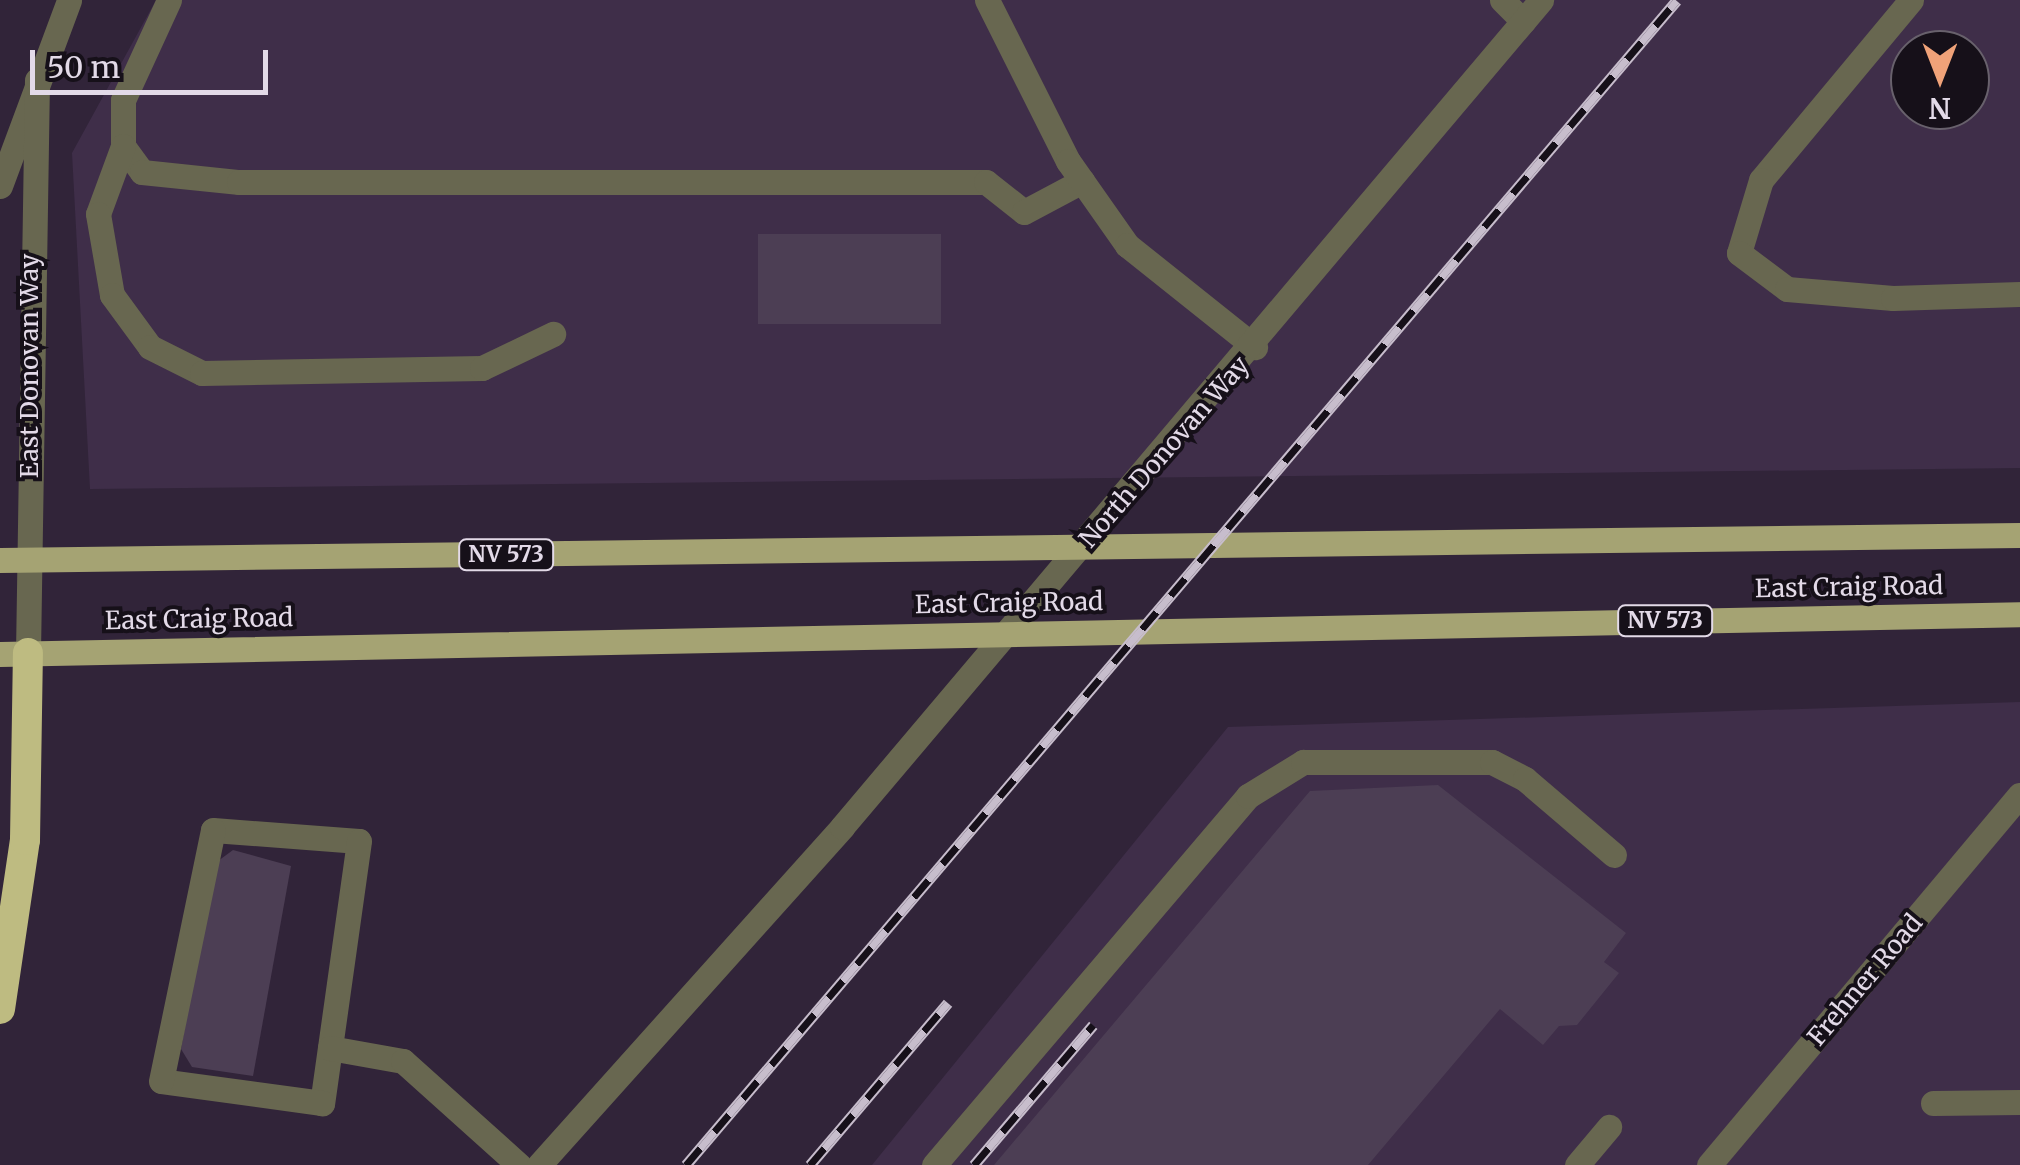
<!DOCTYPE html>
<style>
body{margin:0}
#map{position:relative;width:2020px;height:1165px;overflow:hidden;background:#312439;font-family:Merriweather,serif}
div>[style]{position:absolute}
.built>*{inset:0;background:#3f2e49}
.building>*{inset:0;background:#4c3e54;transform-origin:0 0}
.minor>*{height:25px;margin:-12.5px;padding:0 12.5px;transform-origin:12.5px;border-radius:12.5px;background:#686750}
.major>*{height:25px;margin:-12.5px;padding:0 12.5px;transform-origin:12.5px;border-radius:12.5px;background:#a5a373}
.highway>*{height:30px;margin:-15px;padding:0 15px;transform-origin:15px;border-radius:15px;background:#bebb81}
.rail>*{height:11px;margin-top:-5.5px;transform-origin:0;background:repeating-linear-gradient(90deg,#161019 0 22px,#c7bdcc 0 44px);box-sizing:border-box;border-block:2px solid #c7bdcc}
span{translate:-50% -50%;white-space:nowrap;text-align:center;line-height:1.15;-webkit-text-stroke:8px #161019;paint-order:stroke}
.shield-label span{padding:2px 8px;background:#161019;border:2px solid;border-radius:8px;-webkit-text-stroke-width:0}
.shield-label{font-size:22px;color:#e3dae8;font-weight:700}
.street-label{font-size:25px;color:#e3dae8}
.north{position:absolute;left:1890px;top:30px;width:100px;height:100px;box-sizing:border-box;background:#161019;border:2px solid #68616c;border-radius:50%;rotate:180deg;font-size:28px;font-weight:700;line-height:40px;text-align:center;color:#e3dae8}
.north::after{content:'';display:block;margin:auto;width:35px;height:45px;background:#f0a279;clip-path:polygon(50% 0,100% 100%,50% 72%,0 100%)}
.scale{position:absolute;left:30px;top:50px;width:238px;height:45px;box-sizing:border-box;border:5px solid #e3dae8;border-top:0;padding-left:12px;font-size:30px;line-height:35px;white-space:nowrap;color:#e3dae8;-webkit-text-stroke:8px #161019;paint-order:stroke}
</style>
<div id="map">
<div class="built">
<i style="clip-path:polygon(evenodd,156px 0,2020px 0,2020px 468px,90px 489px,72px 153px,156px 0,1910px 50px,1970px 50px,1970px 110px,1910px 110px,1910px 50px)"></i>
<i style="clip-path:polygon(2020px 702px,2020px 1165px,872px 1165px,1228px 727px)"></i>
</div>
<div class="building">
<i style="left:758px;top:234px;width:183px;height:90px"></i>
<i style="clip-path:polygon(1438px 785px,1626px 933px,1604px 962px,1619px 973px,1577px 1025px,1559px 1026px,1543px 1045px,1500px 1009px,1368px 1165px,994px 1165px,1310px 791px)"></i>
<i style="clip-path:polygon(233px 850px,291px 866px,253px 1076px,192px 1067px,181px 1049px,214px 864px)"></i>
</div>
<div class="minor">
<i style="left:169px;top:0;width:110px;rotate:114.7deg"></i>
<i style="left:123px;top:100px;width:46px;rotate:90deg"></i>
<i style="left:123px;top:146px;width:32px;rotate:54deg"></i>
<i style="left:142px;top:172px;width:98px;rotate:5.9deg"></i>
<i style="left:239px;top:182px;width:747px"></i>
<i style="left:986px;top:182px;width:48px;rotate:38.3deg"></i>
<i style="left:1024px;top:212px;width:66px;rotate:-28.1deg"></i>
<i style="left:987px;top:0;width:180px;rotate:63.3deg"></i>
<i style="left:1068px;top:161px;width:103px;rotate:54.9deg"></i>
<i style="left:1127px;top:245px;width:164px;rotate:38.6deg"></i>
<i style="left:1502px;top:0;width:30px;rotate:45deg"></i>
<i style="left:1911px;top:0;width:234px;rotate:129.8deg"></i>
<i style="left:1761px;top:180px;width:76px;rotate:106.8deg"></i>
<i style="left:1739px;top:253px;width:60px;rotate:36.9deg"></i>
<i style="left:1787px;top:289px;width:106px;rotate:4.9deg"></i>
<i style="left:1893px;top:298px;width:127px;rotate:-1.8deg"></i>
<i style="left:123px;top:146px;width:72px;rotate:110.2deg"></i>
<i style="left:98px;top:214px;width:82px;rotate:80.2deg"></i>
<i style="left:112px;top:295px;width:64px;rotate:53.8deg"></i>
<i style="left:150px;top:347px;width:58px;rotate:26.6deg"></i>
<i style="left:202px;top:373px;width:280px;rotate:-1deg"></i>
<i style="left:482px;top:368px;width:79px;rotate:-25.6deg"></i>
<i style="left:0;top:186px;width:198px;rotate:-69.6deg"></i>
<i style="left:28px;top:653px;width:573px;rotate:-89.1deg"></i>
<i style="left:213px;top:830px;width:146px;rotate:4.3deg"></i>
<i style="left:359px;top:841px;width:265px;rotate:98deg"></i>
<i style="left:322px;top:1103px;width:162px;rotate:-172.2deg"></i>
<i style="left:161px;top:1081px;width:256px;rotate:-78.3deg"></i>
<i style="left:330px;top:1048px;width:74px;rotate:10.1deg"></i>
<i style="left:403px;top:1061px;width:156px;rotate:41.9deg"></i>
<i style="left:1933px;top:1103px;width:87px;rotate:-0.7deg"></i>
<i style="left:539px;top:1165px;width:454px;rotate:-48.1deg"></i>
<i style="left:842px;top:827px;width:1083px;rotate:-49.79deg"></i>
<i style="left:934px;top:1165px;width:485px;rotate:-49.6deg"></i>
<i style="left:1248px;top:796px;width:65px;rotate:-31.7deg"></i>
<i style="left:1303px;top:762px;width:189px"></i>
<i style="left:1492px;top:762px;width:37px;rotate:27deg"></i>
<i style="left:1525px;top:779px;width:117px;rotate:40.5deg"></i>
<i style="left:1577px;top:1165px;width:50px;rotate:-49.9deg"></i>
<i style="left:1709px;top:1165px;width:483px;rotate:-50deg"></i>
</div>
<div class="major">
<i style="left:0;top:560px;width:2020px;rotate:-0.71deg"></i>
<i style="left:0;top:654px;width:2020px;rotate:-1.13deg"></i>
</div>
<div class="highway">
<i style="left:0;top:1009px;width:171px;rotate:-81.6deg"></i>
<i style="left:25px;top:840px;width:187px;rotate:-89.1deg"></i>
</div>
<div class="rail">
<i style="left:686px;top:1165px;width:1529px;rotate:-49.61deg"></i>
<i style="left:810px;top:1165px;width:213px;rotate:-49.6deg"></i>
<i style="left:974px;top:1165px;width:184px;rotate:-49.6deg"></i>
</div>
<div class="shield-label">
<span style="left:506px;top:555px">NV 573</span>
<span style="left:1665px;top:621px">NV 573</span>
</div>
<div class="street-label">
<span style="left:29px;top:366px;rotate:-90deg">East Donovan Way</span>
<span style="left:1164px;top:452px;rotate:-49deg">North Donovan Way</span>
<span style="left:1849px;top:587px;rotate:-1deg">East Craig Road</span>
<span style="left:1009px;top:603px;rotate:-1deg">East Craig Road</span>
<span style="left:199px;top:619px;rotate:-1deg">East Craig Road</span>
<span style="left:1865px;top:980px;rotate:-50deg">Frehner Road</span>
</div>
<div class="north">N</div>
<div class="scale">50 m</div>
</div>
